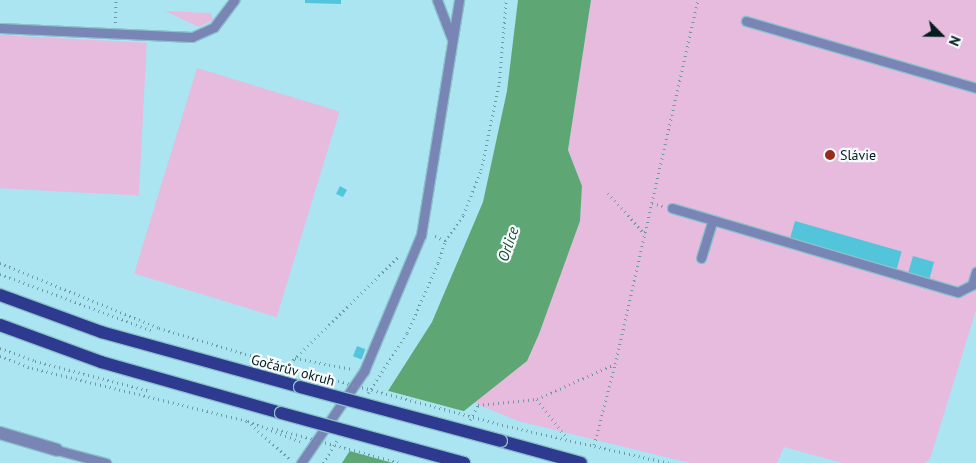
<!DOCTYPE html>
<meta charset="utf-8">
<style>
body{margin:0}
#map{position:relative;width:976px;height:463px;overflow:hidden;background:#aae5f1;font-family:"PT Sans",sans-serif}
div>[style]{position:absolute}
.green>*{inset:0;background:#e6bbde;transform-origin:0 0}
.water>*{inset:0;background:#5ea774}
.pier>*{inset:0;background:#aae5f1}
.building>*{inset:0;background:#53c5db;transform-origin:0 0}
.path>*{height:2.5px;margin-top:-1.25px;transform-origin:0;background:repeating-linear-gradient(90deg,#6d9ba4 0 1px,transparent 0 5px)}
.roads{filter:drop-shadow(1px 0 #8cc1cb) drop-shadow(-1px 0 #8cc1cb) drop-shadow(0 1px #8cc1cb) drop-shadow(0 -1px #8cc1cb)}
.lane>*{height:9px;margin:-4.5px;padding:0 4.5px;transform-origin:4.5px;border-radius:4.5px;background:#7885b5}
.street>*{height:12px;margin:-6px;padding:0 6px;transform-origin:6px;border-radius:6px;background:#7885b5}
.primary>*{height:12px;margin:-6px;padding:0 6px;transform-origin:6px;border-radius:6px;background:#2e3a90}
.path-bridge>*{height:2.5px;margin-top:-1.25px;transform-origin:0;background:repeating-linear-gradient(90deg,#6d9ba4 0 1px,transparent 0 5px)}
.bridges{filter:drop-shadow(1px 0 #8cc1cb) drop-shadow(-1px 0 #8cc1cb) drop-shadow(0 1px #8cc1cb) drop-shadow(0 -1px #8cc1cb)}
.primary-bridge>*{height:12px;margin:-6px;padding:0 6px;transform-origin:6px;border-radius:6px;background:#2e3a90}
.dots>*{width:14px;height:14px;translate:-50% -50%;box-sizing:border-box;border:2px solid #f6fbfd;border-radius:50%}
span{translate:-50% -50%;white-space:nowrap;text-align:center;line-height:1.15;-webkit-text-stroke:4.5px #f6fbfd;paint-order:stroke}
.poi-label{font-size:14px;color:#041c20}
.left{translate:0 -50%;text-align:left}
.street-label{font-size:14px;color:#041c20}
.water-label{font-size:15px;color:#184e2c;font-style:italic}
.north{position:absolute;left:916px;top:10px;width:50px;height:50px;-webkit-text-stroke:4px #f6fbfd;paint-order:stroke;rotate:113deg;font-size:14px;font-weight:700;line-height:20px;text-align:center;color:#041c20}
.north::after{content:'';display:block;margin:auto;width:18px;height:22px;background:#041c20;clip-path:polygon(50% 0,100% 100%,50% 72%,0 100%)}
</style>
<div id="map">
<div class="green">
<i style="clip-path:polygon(591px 0,976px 0,976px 310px,930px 459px,925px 463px,842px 463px,784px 447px,777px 463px,690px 463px,518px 421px,472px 402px,527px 361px,580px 221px,582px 186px,568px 150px)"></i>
<i style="clip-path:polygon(165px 11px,211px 13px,213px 20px,199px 27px)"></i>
<i style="left:0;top:35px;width:147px;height:153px;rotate:3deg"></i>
<i style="left:197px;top:68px;width:149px;height:215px;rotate:17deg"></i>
</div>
<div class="water">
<i style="clip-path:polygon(518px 0,591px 0,568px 150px,582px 186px,580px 221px,539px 334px,527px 361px,464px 411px,433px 463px,342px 463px,432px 322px,483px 202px,507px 91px)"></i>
</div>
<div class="pier">
<i style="clip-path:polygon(385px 390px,467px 412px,436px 463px,393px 463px,346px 450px)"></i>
</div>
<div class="building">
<i style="clip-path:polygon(305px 0,341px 0,341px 4px,305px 3px)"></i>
<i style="clip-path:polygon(340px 186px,347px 190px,343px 197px,336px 194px)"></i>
<i style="left:795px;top:221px;width:111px;height:18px;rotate:16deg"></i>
<i style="left:913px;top:256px;width:22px;height:17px;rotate:16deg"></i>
<i style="left:357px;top:346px;width:9px;height:11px;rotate:21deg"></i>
</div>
<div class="path">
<i style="left:115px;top:23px;width:23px;rotate:-88deg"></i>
<i style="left:608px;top:193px;width:55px;rotate:47.9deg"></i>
<i style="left:652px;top:203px;width:11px;rotate:15deg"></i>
<i style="left:445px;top:241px;width:32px;rotate:-55deg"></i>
<i style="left:463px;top:215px;width:48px;rotate:-68.2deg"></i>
<i style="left:481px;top:170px;width:89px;rotate:-78.3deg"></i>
<i style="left:499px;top:83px;width:83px;rotate:-85.2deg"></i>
<i style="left:0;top:263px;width:172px;rotate:22.2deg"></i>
<i style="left:159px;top:328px;width:157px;rotate:16.7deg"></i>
<i style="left:0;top:274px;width:163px;rotate:20.4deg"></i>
<i style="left:0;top:348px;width:37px;rotate:20deg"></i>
<i style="left:35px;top:361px;width:119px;rotate:14.6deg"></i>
<i style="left:0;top:356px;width:34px;rotate:21deg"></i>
<i style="left:32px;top:368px;width:222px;rotate:13.8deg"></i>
<i style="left:248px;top:421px;width:58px;rotate:21.3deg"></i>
<i style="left:295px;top:358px;width:58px;rotate:10.9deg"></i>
<i style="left:286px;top:367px;width:157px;rotate:-44.5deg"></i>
<i style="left:368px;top:393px;width:72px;rotate:-57deg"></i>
<i style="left:407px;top:333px;width:77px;rotate:-66.1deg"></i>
<i style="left:438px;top:263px;width:23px;rotate:-72deg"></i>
<i style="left:445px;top:241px;width:13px;rotate:-157deg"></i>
<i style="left:537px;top:399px;width:49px;rotate:52.4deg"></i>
<i style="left:470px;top:420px;width:17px;rotate:-62deg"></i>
<i style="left:478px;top:405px;width:59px;rotate:-5.8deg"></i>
<i style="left:537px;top:399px;width:85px;rotate:-24.2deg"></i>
<i style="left:615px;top:364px;width:373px;rotate:-77.2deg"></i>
<i style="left:247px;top:421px;width:57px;rotate:41.5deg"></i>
<i style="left:507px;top:426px;width:166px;rotate:12.9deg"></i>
<i style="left:594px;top:445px;width:84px;rotate:-75.5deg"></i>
<i style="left:323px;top:463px;width:26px;rotate:-58deg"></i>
</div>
<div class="roads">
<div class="lane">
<i style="left:437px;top:0;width:40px;rotate:69deg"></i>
<i style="left:746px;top:21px;width:240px;rotate:16.2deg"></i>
<i style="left:0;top:28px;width:192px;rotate:2.7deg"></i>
<i style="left:192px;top:37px;width:24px;rotate:-24deg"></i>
<i style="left:214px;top:27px;width:34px;rotate:-53deg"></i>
<i style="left:672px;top:208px;width:298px;rotate:16.4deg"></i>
<i style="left:958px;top:292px;width:16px;rotate:-27deg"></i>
<i style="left:972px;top:285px;width:14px;rotate:-73deg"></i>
<i style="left:701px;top:258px;width:39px;rotate:-73deg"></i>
<i style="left:57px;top:450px;width:51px;rotate:14.9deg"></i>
<i style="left:301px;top:463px;width:112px;rotate:-55.6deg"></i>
<i style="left:364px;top:371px;width:147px;rotate:-67.3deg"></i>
<i style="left:421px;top:235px;width:238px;rotate:-80.8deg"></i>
</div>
<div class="street">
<i style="left:0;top:433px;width:59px;rotate:16.6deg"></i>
</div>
<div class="primary">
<i style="left:0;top:295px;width:108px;rotate:20.1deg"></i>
<i style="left:101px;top:332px;width:206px;rotate:15.4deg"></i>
<i style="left:0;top:325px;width:108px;rotate:20.1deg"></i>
<i style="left:101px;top:362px;width:187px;rotate:15.8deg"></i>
<i style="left:501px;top:441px;width:83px;rotate:15.4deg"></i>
</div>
</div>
<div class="path-bridge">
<i style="left:309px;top:373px;width:205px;rotate:15deg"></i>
<i style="left:272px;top:428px;width:134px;rotate:15.2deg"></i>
</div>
<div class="bridges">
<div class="primary-bridge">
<i style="left:300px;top:387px;width:208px;rotate:15deg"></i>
<i style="left:281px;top:413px;width:190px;rotate:15.3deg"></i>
</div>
</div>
<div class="dots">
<i style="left:830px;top:155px;background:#972d1b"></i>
</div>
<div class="poi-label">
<span class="left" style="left:840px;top:155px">Slávie</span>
</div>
<div class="street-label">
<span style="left:293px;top:370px;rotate:15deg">Gočárův okruh</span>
</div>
<div class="water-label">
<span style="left:508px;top:244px;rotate:-71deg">Orlice</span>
</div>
<div class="north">N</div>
</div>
